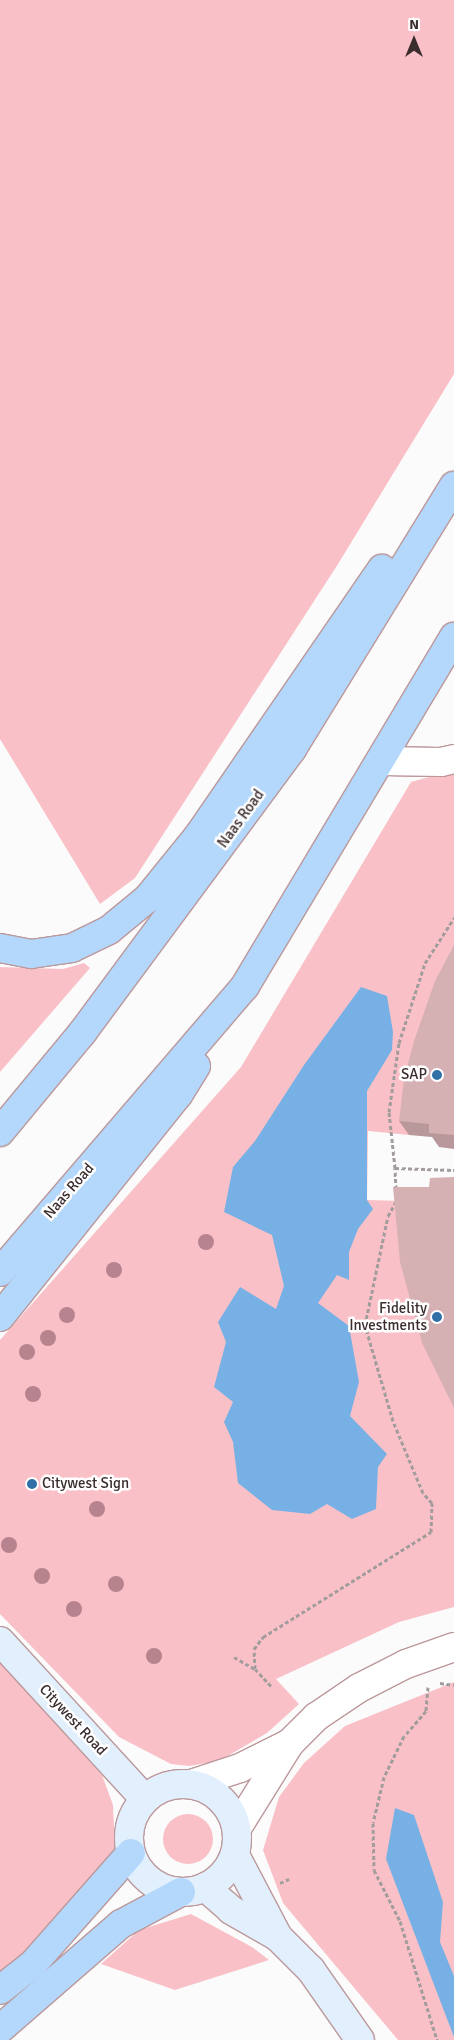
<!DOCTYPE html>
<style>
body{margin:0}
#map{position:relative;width:454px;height:2040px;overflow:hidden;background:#fbfbfb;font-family:Signika,sans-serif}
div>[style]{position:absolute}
.green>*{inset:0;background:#f9c1c7}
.round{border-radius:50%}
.water>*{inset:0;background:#77b0e5}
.path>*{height:3px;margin-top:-1.5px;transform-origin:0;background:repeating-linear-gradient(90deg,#a39c9d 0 4px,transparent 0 6.5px)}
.roads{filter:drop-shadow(1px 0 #bc989b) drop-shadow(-1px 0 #bc989b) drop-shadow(0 1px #bc989b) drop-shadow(0 -1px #bc989b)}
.minor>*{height:28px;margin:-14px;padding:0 14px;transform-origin:14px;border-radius:14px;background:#fff}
.secondary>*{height:28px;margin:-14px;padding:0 14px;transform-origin:14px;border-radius:14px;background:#e2f0fe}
.secondary>.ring{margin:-14px;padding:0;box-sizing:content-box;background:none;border:28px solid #e2f0fe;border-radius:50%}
.trunk>*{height:28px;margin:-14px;padding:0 14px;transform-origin:14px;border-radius:14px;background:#b3d8fb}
.trees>*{width:16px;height:16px;margin:-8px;border-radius:50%;background:#b7838f}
.wall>*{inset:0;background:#b8989b}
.building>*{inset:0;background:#d6b1b4}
.dots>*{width:14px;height:14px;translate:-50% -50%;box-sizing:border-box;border:2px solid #fff;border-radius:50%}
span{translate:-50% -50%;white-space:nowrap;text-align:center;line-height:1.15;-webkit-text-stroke:5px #fff;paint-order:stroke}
.street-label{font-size:15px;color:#3b2d2e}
.poi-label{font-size:15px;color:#3b2d2e}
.right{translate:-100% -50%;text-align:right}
.left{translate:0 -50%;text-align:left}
.north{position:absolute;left:389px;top:15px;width:50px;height:50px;-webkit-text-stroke:4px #fff;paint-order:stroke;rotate:0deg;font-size:14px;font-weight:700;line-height:20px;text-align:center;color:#3b2d2e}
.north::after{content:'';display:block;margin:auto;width:18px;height:22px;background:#3b2d2e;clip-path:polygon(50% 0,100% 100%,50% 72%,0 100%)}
</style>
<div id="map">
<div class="green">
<i style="clip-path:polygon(0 0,454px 0,454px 374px,338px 564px,135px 878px,100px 904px,0 739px)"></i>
<i style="clip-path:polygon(454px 770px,454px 978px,424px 1056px,409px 1135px,368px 1131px,367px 1200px,403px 1201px,454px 1402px,454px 1607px,399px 1622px,276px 1679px,299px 1704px,267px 1733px,219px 1761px,189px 1766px,171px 1764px,119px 1737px,0 1614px,0 1340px,241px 1067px,411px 782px)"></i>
<i style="clip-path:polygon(84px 963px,90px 968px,0 1072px,0 967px,63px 969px)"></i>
<i style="clip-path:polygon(0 1663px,102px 1775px,113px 1805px,115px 1850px,92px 1897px,0 1979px)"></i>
<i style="clip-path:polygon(454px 1682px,454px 2040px,398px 2040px,283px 1903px,263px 1850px,279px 1797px,304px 1763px,345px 1726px)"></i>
<i class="round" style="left:163px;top:1814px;width:50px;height:50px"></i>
<i style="clip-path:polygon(191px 1914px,252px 1947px,269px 1960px,175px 1990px,101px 1964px,139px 1930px)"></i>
</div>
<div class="water">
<i style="clip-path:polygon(361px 987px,387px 996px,393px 1032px,392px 1050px,367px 1091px,367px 1200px,373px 1209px,358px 1229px,349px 1252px,349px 1280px,337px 1275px,318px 1303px,349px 1326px,359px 1382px,350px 1416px,387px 1454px,378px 1467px,376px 1509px,352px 1519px,327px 1504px,310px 1514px,272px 1510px,238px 1483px,233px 1442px,224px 1422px,233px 1402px,214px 1387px,226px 1342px,218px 1322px,240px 1287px,276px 1309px,284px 1286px,272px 1235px,224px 1212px,233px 1167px,255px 1141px,304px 1065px)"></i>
<i style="clip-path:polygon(395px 1808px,414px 1815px,443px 1902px,440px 1942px,454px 1976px,454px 2037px,386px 1859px)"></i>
</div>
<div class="path">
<i style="left:395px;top:1168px;width:56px;rotate:-96.1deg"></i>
<i style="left:389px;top:1112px;width:70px;rotate:-81.8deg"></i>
<i style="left:399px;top:1043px;width:84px;rotate:-72deg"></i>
<i style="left:425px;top:963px;width:54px;rotate:-57.2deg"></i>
<i style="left:396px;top:1189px;width:21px;rotate:-93deg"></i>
<i style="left:395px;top:1168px;width:59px;rotate:1.9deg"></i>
<i style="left:234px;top:1657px;width:24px;rotate:30deg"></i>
<i style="left:440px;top:1683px;width:14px;rotate:8deg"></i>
<i style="left:271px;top:1686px;width:23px;rotate:-133deg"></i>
<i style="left:255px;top:1669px;width:20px;rotate:-93deg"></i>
<i style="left:254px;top:1649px;width:15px;rotate:-53deg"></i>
<i style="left:263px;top:1637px;width:198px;rotate:-32deg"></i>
<i style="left:431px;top:1532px;width:29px;rotate:-88deg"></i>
<i style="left:432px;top:1503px;width:13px;rotate:-132deg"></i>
<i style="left:423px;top:1493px;width:78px;rotate:-112.6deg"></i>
<i style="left:393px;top:1421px;width:100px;rotate:-106.3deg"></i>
<i style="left:365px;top:1325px;width:111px;rotate:-78.1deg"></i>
<i style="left:388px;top:1216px;width:18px;rotate:-61deg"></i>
<i style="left:428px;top:1687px;width:24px;rotate:95deg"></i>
<i style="left:426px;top:1711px;width:33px;rotate:131deg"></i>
<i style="left:404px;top:1736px;width:46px;rotate:116deg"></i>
<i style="left:384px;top:1777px;width:47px;rotate:103.4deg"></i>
<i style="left:373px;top:1823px;width:47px;rotate:88.8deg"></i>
<i style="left:374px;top:1870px;width:57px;rotate:63deg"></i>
<i style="left:400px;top:1921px;width:125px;rotate:72.7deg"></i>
<i style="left:280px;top:1883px;width:10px;rotate:-24deg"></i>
</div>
<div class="roads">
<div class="minor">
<i style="left:382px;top:761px;width:59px;rotate:1deg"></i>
<i style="left:441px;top:762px;width:13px;rotate:-13deg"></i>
<i style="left:191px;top:1784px;width:52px;rotate:-18.1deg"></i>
<i style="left:240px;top:1768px;width:56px;rotate:-26.6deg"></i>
<i style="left:237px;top:1828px;width:100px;rotate:-58.1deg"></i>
<i style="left:290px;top:1743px;width:37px;rotate:-45deg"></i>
<i style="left:316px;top:1717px;width:52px;rotate:-34deg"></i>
<i style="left:359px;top:1688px;width:53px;rotate:-27.1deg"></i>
<i style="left:406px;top:1664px;width:51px;rotate:-19.5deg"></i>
</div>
<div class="secondary">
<i style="left:0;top:1641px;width:214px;rotate:47.5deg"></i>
<i class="ring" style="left:129px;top:1784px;width:80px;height:80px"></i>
<i style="left:235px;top:1855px;width:93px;rotate:62.3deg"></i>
<i style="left:205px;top:1887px;width:35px;rotate:41deg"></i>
<i style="left:231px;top:1910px;width:54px;rotate:29.9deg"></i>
<i style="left:278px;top:1937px;width:47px;rotate:45deg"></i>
<i style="left:311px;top:1970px;width:85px;rotate:55deg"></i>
</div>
<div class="trunk">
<i style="left:0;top:948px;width:32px;rotate:11deg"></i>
<i style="left:31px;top:954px;width:41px;rotate:-8.3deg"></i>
<i style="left:72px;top:948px;width:41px;rotate:-25.9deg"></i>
<i style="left:109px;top:930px;width:50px;rotate:-39.4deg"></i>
<i style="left:148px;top:898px;width:81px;rotate:-51deg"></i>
<i style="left:199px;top:835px;width:323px;rotate:-55.5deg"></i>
<i style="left:0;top:1132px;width:129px;rotate:-50.4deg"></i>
<i style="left:82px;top:1033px;width:353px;rotate:-53.5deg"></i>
<i style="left:292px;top:749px;width:309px;rotate:-58.4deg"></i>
<i style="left:0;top:1272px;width:377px;rotate:-49.4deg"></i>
<i style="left:245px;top:986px;width:407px;rotate:-59.1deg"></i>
<i style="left:0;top:1317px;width:285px;rotate:-51.3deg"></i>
<i style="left:178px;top:1095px;width:34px;rotate:-58deg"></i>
<i style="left:0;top:1990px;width:42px;rotate:-38.2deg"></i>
<i style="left:33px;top:1964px;width:148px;rotate:-48.6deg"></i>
<i style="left:0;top:2029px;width:160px;rotate:-41deg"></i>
<i style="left:121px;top:1924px;width:68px;rotate:-28.1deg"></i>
</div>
</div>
<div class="trees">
<i style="left:206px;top:1242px"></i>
<i style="left:114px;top:1270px"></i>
<i style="left:67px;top:1315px"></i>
<i style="left:48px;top:1338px"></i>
<i style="left:27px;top:1352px"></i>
<i style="left:33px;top:1394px"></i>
<i style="left:97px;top:1509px"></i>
<i style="left:9px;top:1545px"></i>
<i style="left:42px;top:1576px"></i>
<i style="left:116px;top:1584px"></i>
<i style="left:74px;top:1609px"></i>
<i style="left:154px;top:1656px"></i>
</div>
<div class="wall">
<i style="clip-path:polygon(454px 945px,454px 1149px,439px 1147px,432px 1137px,409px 1135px,399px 1121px)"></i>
</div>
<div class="building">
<i style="clip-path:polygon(454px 945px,454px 1135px,429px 1133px,429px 1124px,399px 1121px,404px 1079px,414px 1041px,435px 981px)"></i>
<i style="clip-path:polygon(454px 1177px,454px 1408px,422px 1343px,400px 1262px,393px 1187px,429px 1187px,430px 1178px)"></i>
</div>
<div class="dots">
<i style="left:437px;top:1075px;background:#3170a7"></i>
<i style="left:437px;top:1317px;background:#3170a7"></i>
<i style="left:32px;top:1484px;background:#3170a7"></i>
</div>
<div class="street-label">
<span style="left:241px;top:819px;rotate:-54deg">Naas Road</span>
<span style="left:69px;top:1191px;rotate:-49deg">Naas Road</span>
<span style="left:73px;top:1720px;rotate:47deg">Citywest Road</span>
</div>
<div class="poi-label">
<span class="right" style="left:427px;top:1075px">SAP</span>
<span class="right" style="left:427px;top:1317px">Fidelity<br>Investments</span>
<span class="left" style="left:42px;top:1484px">Citywest Sign</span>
</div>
<div class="north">N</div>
</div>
